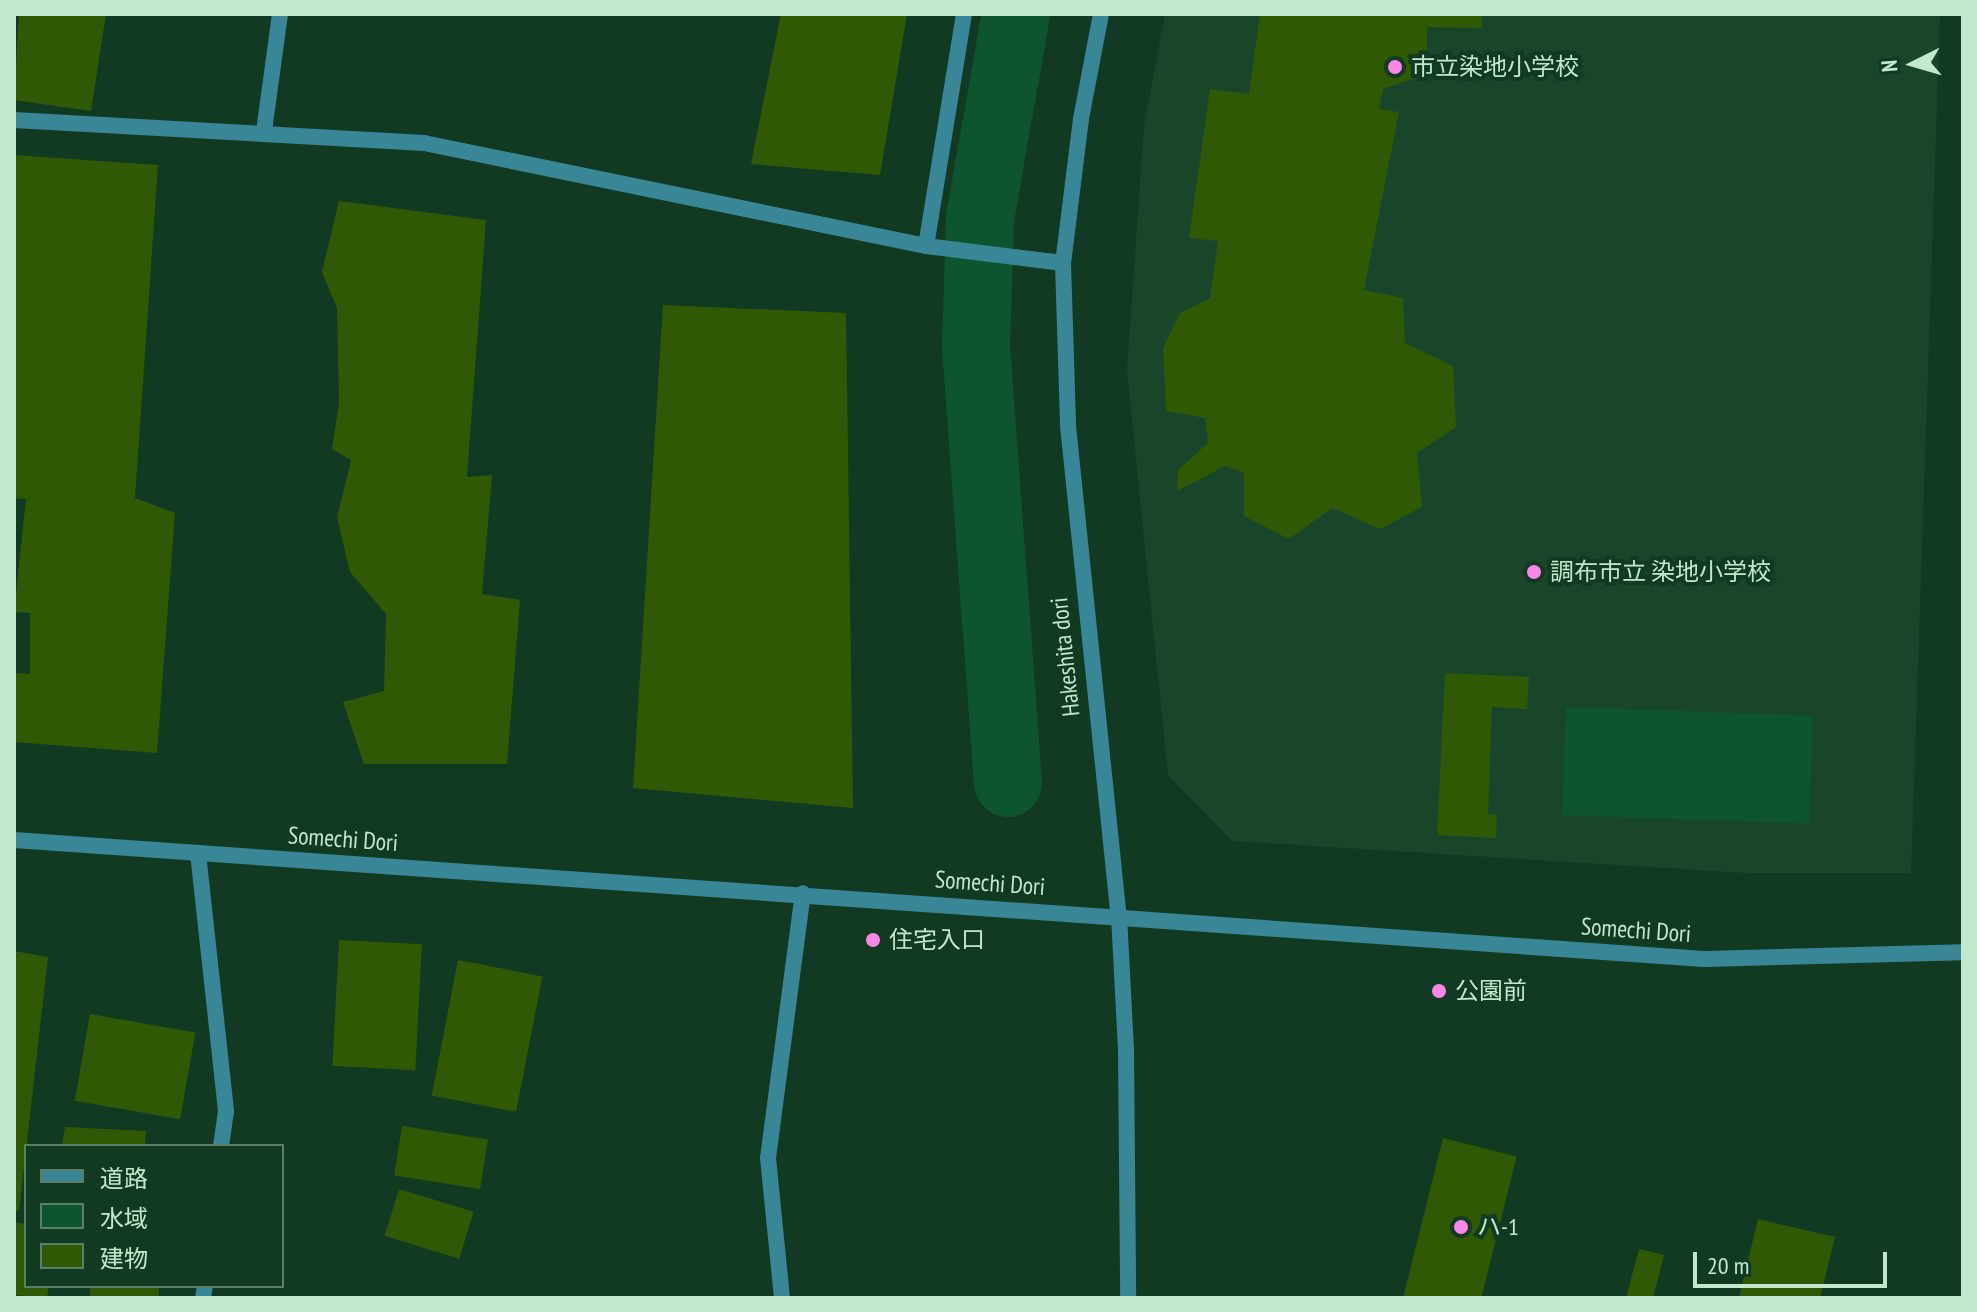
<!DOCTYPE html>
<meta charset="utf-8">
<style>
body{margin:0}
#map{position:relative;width:1977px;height:1312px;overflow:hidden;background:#123a22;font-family:"PT Sans Narrow","Noto Sans JP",sans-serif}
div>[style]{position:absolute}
.built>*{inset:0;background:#19462b}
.water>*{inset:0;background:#0e552f;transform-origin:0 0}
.canal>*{height:68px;margin:-34px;padding:0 34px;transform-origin:34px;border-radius:34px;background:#0e552f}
.building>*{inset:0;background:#305906;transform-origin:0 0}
.service>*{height:16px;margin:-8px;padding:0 8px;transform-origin:8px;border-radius:8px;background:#398697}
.minor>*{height:16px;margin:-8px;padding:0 8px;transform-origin:8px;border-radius:8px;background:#398697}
.tertiary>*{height:16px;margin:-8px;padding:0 8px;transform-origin:8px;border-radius:8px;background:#398697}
.dots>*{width:22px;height:22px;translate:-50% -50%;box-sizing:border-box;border:4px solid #123a22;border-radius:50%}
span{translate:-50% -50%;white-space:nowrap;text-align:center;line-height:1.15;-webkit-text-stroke:8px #123a22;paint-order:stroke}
.poi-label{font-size:24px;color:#c3e7cd}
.left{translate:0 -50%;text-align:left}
.street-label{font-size:24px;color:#c3e7cd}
.frame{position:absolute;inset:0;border:16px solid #c3e7cd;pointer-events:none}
.legend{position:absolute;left:24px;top:1144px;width:260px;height:144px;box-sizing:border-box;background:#123a22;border:2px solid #597f66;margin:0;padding:10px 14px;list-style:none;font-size:24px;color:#c3e7cd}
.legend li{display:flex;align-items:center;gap:16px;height:40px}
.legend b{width:40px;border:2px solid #597f66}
.north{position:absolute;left:1873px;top:24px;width:80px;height:80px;-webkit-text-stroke:6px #123a22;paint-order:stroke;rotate:265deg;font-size:22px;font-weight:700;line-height:32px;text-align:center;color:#c3e7cd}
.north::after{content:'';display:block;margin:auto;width:28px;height:36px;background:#c3e7cd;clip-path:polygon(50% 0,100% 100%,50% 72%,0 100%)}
.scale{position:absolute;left:1693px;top:1252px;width:194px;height:36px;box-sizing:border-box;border:4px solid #c3e7cd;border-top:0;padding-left:10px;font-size:24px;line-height:28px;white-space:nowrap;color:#c3e7cd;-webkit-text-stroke:6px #123a22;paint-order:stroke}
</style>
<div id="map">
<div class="built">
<i style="clip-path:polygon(1165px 14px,1940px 14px,1911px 873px,1747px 873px,1232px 841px,1168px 775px,1127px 370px,1144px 126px)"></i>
</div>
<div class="water">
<i style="left:1566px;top:707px;width:247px;height:108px;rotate:2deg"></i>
</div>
<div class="canal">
<i style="left:1008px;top:783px;width:437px;rotate:-94.2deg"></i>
<i style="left:976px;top:347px;width:129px;rotate:-88.2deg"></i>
<i style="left:980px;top:218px;width:207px;rotate:-80deg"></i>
</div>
<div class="building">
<i style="clip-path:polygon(19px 14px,106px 14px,91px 111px,14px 100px)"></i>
<i style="clip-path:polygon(781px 14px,907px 14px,880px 175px,751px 164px)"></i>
<i style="clip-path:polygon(1260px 14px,1482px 14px,1482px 28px,1427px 27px,1427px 74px,1383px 89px,1379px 109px,1399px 112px,1364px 290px,1403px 298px,1405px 343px,1453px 366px,1456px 427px,1417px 453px,1422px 507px,1380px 529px,1332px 508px,1289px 539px,1244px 516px,1244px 473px,1225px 466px,1177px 491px,1178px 470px,1208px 443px,1205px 418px,1166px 411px,1163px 348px,1180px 313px,1210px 298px,1218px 241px,1189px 238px,1210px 89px,1249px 94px)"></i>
<i style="clip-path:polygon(14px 155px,158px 165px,135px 498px,175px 513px,157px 753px,14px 742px,14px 673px,30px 674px,30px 613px,14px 612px,26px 499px,14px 498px)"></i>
<i style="clip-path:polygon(339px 201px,486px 220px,467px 477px,492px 475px,482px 594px,520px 600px,507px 764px,364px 764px,343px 702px,384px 691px,386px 614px,350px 572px,337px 517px,351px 460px,332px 449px,339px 403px,337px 308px,322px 272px)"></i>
<i style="clip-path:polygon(663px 305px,846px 313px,853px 808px,633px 788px)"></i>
<i style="clip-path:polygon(1445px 673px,1529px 677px,1527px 709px,1492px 707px,1488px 814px,1497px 815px,1496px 838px,1437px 835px)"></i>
<i style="left:339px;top:940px;width:83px;height:126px;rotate:3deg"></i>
<i style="clip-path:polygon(14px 951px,48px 957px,19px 1211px,14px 1210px)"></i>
<i style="left:458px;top:960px;width:86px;height:138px;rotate:11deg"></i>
<i style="left:90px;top:1014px;width:107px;height:88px;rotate:10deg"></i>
<i style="left:402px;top:1126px;width:87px;height:50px;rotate:9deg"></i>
<i style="clip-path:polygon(65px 1127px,146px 1131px,145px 1146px,62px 1146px)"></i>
<i style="left:1443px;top:1138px;width:76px;height:165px;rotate:14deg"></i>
<i style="left:399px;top:1189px;width:78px;height:49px;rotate:17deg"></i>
<i style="clip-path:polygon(1758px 1219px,1835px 1237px,1820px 1298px,1739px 1298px)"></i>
<i style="clip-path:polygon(14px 1222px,26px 1224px,26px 1286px,49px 1286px,47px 1298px,14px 1295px)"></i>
<i style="clip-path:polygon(1639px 1249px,1664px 1255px,1653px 1298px,1626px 1298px)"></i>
<i style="left:90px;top:1286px;width:69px;height:12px"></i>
</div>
<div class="service">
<i style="left:264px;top:131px;width:118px;rotate:-82.2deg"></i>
<i style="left:198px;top:853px;width:260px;rotate:83.8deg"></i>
<i style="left:226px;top:1111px;width:35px;rotate:98deg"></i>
<i style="left:203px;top:1298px;width:12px;rotate:-81deg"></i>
</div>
<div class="minor">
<i style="left:964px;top:14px;width:235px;rotate:99.3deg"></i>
<i style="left:926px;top:246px;width:138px;rotate:7.1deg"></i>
<i style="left:14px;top:120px;width:411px;rotate:3.2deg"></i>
<i style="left:424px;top:143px;width:512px;rotate:11.59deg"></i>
<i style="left:782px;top:1298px;width:141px;rotate:-95.7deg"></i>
<i style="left:768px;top:1158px;width:267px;rotate:-82.5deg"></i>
</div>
<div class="tertiary">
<i style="left:1101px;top:14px;width:107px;rotate:100.8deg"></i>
<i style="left:1081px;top:119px;width:145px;rotate:97.1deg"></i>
<i style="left:1063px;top:263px;width:163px;rotate:88.2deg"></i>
<i style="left:1068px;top:426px;width:493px;rotate:84.1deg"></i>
<i style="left:1119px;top:916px;width:132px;rotate:87deg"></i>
<i style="left:1126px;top:1048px;width:250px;rotate:89.5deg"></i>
<i style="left:14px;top:840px;width:1694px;rotate:4.03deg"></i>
<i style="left:1704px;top:959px;width:259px;rotate:-1.5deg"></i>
</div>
<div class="dots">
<i style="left:1395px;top:67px;background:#fa87e6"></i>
<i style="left:1534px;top:572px;background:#fa87e6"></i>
<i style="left:873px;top:940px;background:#fa87e6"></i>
<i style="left:1439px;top:991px;background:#fa87e6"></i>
<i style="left:1461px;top:1227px;background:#fa87e6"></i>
</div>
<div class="poi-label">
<span class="left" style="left:1411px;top:67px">市立染地小学校</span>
<span class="left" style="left:1550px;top:572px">調布市立 染地小学校</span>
<span class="left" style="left:889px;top:940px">住宅入口</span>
<span class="left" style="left:1455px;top:991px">公園前</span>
<span class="left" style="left:1477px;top:1227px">ハ-1</span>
</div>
<div class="street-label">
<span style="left:1065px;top:657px;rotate:-96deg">Hakeshita dori</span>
<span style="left:343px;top:839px;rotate:4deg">Somechi Dori</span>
<span style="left:990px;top:883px;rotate:4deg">Somechi Dori</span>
<span style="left:1636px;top:930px;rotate:4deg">Somechi Dori</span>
</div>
<div class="frame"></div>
<ul class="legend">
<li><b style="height:10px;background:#398697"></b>道路</li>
<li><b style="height:22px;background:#0e552f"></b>水域</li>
<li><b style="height:22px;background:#305906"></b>建物</li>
</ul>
<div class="north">N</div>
<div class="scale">20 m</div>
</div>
